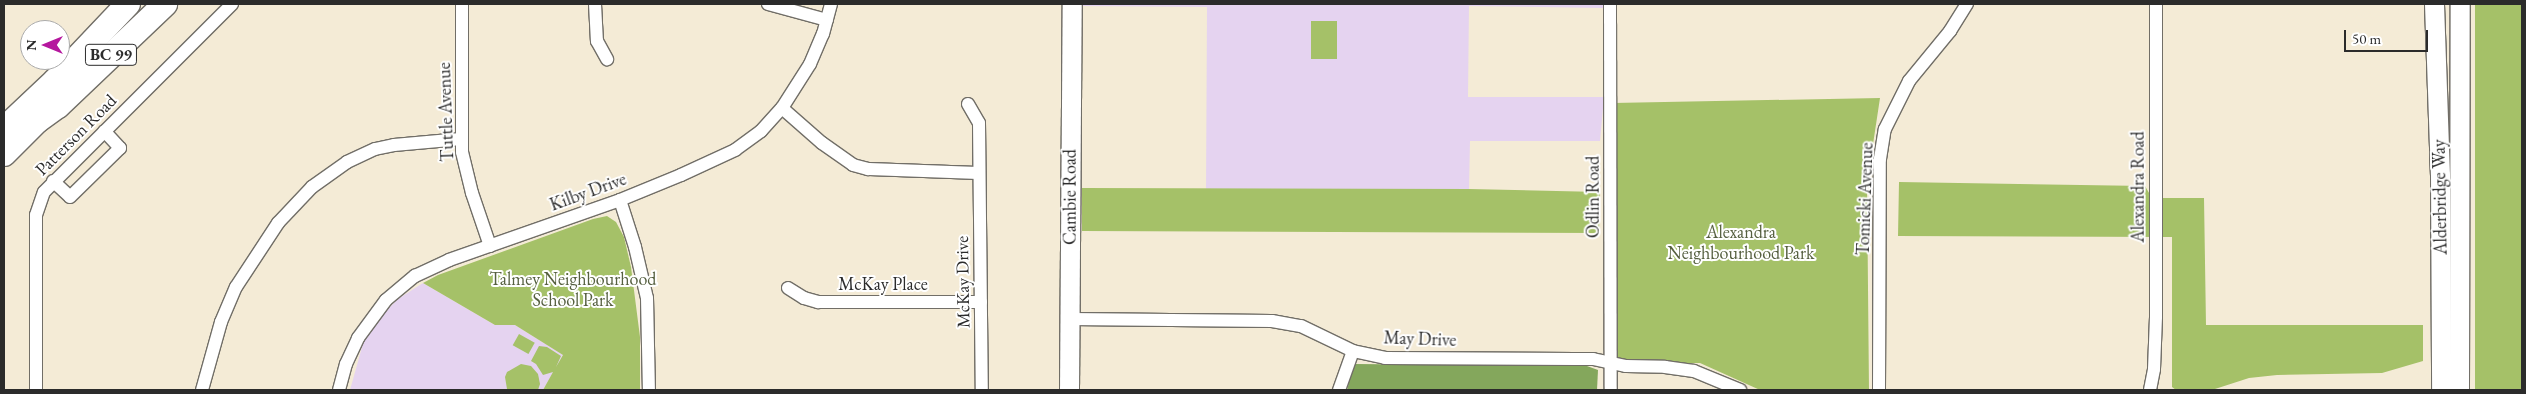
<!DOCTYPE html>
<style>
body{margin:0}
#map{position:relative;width:2526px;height:394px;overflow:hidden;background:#f4ebd6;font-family:"EB Garamond",serif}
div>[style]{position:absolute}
.built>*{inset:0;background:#e5d3f0}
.green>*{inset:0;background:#a5c168;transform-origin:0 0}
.forest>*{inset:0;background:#84a75c}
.roads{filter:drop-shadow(1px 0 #716e67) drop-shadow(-1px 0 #716e67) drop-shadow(0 1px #716e67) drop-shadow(0 -1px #716e67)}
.street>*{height:12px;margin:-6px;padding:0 6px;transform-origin:6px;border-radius:6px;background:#fff}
.secondary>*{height:19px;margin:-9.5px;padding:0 9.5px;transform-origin:9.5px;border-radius:9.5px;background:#fff}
.highway>*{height:24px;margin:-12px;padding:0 12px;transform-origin:12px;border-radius:12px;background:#fff}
span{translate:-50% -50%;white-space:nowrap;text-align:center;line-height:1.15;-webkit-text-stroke:4px #fff;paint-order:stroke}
.shield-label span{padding:1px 4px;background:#fff;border:1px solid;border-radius:4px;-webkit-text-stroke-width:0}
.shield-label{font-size:16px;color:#2b2b2b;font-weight:700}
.street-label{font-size:18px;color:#2b2b2b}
.park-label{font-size:18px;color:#566040}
.frame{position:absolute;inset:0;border:5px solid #2b2b2b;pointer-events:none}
.north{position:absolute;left:20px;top:20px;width:50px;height:50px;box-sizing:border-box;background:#fff;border:1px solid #aaa;border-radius:50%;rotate:270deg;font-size:14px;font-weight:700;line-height:20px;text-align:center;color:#2b2b2b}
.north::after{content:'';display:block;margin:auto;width:18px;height:22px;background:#b5179e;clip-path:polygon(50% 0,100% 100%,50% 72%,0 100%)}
.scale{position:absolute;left:2344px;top:30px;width:84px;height:22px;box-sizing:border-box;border:2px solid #2b2b2b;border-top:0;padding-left:6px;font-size:15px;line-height:18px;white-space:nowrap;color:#2b2b2b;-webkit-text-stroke:4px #fff;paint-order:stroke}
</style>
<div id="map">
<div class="built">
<i style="clip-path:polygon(1083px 4px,1603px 4px,1603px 8px,1469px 6px,1468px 97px,1604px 97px,1600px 141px,1470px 141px,1469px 189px,1206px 189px,1207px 7px,1083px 6px)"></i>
<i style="clip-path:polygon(423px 283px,495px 325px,515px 325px,563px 355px,543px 390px,350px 390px,364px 340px,379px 318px,398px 299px)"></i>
</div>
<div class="green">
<i style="left:2475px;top:4px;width:47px;height:386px"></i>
<i style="left:1311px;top:21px;width:26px;height:38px"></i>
<i style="clip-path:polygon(1880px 98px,1867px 184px,1869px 390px,1760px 390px,1700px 363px,1616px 363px,1613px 103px)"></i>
<i style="clip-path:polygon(1899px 182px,2145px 186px,2152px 198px,2204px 198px,2206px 325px,2423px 325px,2423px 361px,2382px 373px,2277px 375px,2249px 378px,2215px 389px,2176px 390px,2172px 387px,2172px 237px,1898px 236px)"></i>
<i style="clip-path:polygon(1082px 188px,1469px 189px,1600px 192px,1599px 233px,1082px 231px)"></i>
<i style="clip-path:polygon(607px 216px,616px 222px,624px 237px,631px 267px,640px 337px,640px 390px,543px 390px,553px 372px,543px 375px,536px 364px,531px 361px,539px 346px,547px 347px,561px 356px,556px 367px,563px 355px,515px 325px,495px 325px,423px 283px,438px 275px,593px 219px)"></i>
<i style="left:519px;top:334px;width:18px;height:13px;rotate:29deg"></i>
<i style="clip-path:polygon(521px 364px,531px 366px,538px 374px,540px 384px,538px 390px,507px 389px,505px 377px,507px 372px)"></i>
</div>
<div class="forest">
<i style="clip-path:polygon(1354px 364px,1587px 366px,1598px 370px,1597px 390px,1347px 390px)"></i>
</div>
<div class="roads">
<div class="street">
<i style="left:462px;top:4px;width:148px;rotate:90deg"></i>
<i style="left:462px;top:152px;width:42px;rotate:76.3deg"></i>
<i style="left:472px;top:193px;width:56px;rotate:71.2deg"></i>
<i style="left:595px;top:4px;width:37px;rotate:87deg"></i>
<i style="left:597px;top:41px;width:21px;rotate:61deg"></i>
<i style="left:768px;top:4px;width:61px;rotate:15.2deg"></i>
<i style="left:1610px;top:4px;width:386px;rotate:89.9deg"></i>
<i style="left:968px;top:104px;width:22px;rotate:60deg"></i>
<i style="left:979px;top:123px;width:267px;rotate:89.4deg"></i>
<i style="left:782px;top:108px;width:53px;rotate:41.2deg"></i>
<i style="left:822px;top:143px;width:38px;rotate:35deg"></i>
<i style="left:853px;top:165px;width:16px;rotate:15deg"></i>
<i style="left:868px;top:169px;width:111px;rotate:2.1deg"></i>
<i style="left:53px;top:181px;width:23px;rotate:43deg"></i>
<i style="left:70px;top:197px;width:70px;rotate:-44.4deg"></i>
<i style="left:120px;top:148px;width:23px;rotate:-133deg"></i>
<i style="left:620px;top:200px;width:49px;rotate:72.3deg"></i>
<i style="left:635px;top:247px;width:52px;rotate:76.8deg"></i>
<i style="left:647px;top:298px;width:92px;rotate:88.8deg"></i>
<i style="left:788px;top:288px;width:19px;rotate:32deg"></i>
<i style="left:804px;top:298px;width:15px;rotate:16deg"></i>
<i style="left:818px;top:302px;width:163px"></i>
<i style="left:1070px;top:319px;width:202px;rotate:0.6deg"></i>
<i style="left:1272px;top:321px;width:29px;rotate:10deg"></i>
<i style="left:1301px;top:326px;width:58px;rotate:25.7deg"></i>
<i style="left:1353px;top:351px;width:33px;rotate:12deg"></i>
<i style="left:1385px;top:358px;width:208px;rotate:0.3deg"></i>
<i style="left:1593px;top:359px;width:34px;rotate:12deg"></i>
<i style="left:1626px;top:366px;width:39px;rotate:1deg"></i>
<i style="left:1665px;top:367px;width:29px;rotate:8deg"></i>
<i style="left:1694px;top:371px;width:50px;rotate:22.4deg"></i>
<i style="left:36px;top:390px;width:175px;rotate:-90deg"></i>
<i style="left:36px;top:215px;width:24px;rotate:-71deg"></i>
<i style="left:44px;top:192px;width:266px;rotate:-45deg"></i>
<i style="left:202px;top:390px;width:71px;rotate:-74.4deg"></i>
<i style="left:221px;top:322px;width:38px;rotate:-67deg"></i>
<i style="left:236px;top:287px;width:77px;rotate:-56.7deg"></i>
<i style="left:278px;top:223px;width:50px;rotate:-46.6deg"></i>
<i style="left:312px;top:187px;width:43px;rotate:-35.5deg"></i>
<i style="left:347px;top:162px;width:31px;rotate:-25deg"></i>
<i style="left:375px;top:149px;width:19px;rotate:-12deg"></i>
<i style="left:394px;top:145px;width:67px;rotate:-5.1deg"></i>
<i style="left:339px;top:390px;width:27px;rotate:-75deg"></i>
<i style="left:346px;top:364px;width:29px;rotate:-65deg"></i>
<i style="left:358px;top:338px;width:47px;rotate:-53.6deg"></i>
<i style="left:386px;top:300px;width:38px;rotate:-40deg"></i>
<i style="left:415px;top:276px;width:38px;rotate:-25deg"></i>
<i style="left:449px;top:260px;width:181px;rotate:-19.3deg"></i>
<i style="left:620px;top:200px;width:66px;rotate:-22.3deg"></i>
<i style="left:681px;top:175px;width:60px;rotate:-24.8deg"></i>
<i style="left:735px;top:150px;width:32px;rotate:-36deg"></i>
<i style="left:761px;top:131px;width:31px;rotate:-48deg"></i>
<i style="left:782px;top:108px;width:52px;rotate:-57.5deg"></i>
<i style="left:810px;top:64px;width:33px;rotate:-67deg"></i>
<i style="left:823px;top:34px;width:31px;rotate:-75deg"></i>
<i style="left:1339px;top:390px;width:41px;rotate:-70.3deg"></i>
<i style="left:1879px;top:390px;width:231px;rotate:-89.8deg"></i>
<i style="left:1880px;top:159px;width:30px;rotate:-81deg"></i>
<i style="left:1885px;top:129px;width:54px;rotate:-63.4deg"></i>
<i style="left:1909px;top:81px;width:65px;rotate:-50.6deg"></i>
<i style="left:1950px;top:31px;width:32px;rotate:-58deg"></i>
<i style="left:2150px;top:390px;width:21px;rotate:-79deg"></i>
<i style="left:2154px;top:369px;width:52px;rotate:-87.8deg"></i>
<i style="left:2156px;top:317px;width:313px;rotate:-90deg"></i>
</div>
<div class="secondary">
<i style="left:2434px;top:4px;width:171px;rotate:88deg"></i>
<i style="left:2440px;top:175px;width:215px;rotate:89.7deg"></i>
<i style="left:1069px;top:390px;width:386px;rotate:-89.6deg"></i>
<i style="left:2459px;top:390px;width:386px;rotate:-89.9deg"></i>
</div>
<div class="highway">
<i style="left:4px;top:129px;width:70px;rotate:-43.3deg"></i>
<i style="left:55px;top:81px;width:106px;rotate:-46.5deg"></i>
<i style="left:4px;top:154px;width:47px;rotate:-45deg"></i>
<i style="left:37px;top:121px;width:26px;rotate:-36deg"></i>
<i style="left:58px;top:106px;width:148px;rotate:-43.6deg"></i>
</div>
</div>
<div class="shield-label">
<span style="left:111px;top:55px">BC 99</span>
</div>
<div class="street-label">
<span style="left:446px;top:112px;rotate:-92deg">Tuttle Avenue</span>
<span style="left:76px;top:135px;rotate:-45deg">Patterson Road</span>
<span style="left:2138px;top:187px;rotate:-90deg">Alexandra Road</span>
<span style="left:588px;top:192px;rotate:-20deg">Kilby Drive</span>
<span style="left:1070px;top:197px;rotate:-90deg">Cambie Road</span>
<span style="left:1593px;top:197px;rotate:-90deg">Odlin Road</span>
<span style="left:2440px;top:197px;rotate:-91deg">Alderbridge Way</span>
<span style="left:1865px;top:199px;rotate:-88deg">Tomicki Avenue</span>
<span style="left:963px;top:282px;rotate:-91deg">McKay Drive</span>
<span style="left:883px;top:284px">McKay Place</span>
<span style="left:1420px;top:339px;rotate:2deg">May Drive</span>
</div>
<div class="park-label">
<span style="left:1741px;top:243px">Alexandra<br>Neighbourhood Park</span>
<span style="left:573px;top:290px">Talmey Neighbourhood<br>School Park</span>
</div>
<div class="frame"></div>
<div class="north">N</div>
<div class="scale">50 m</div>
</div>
